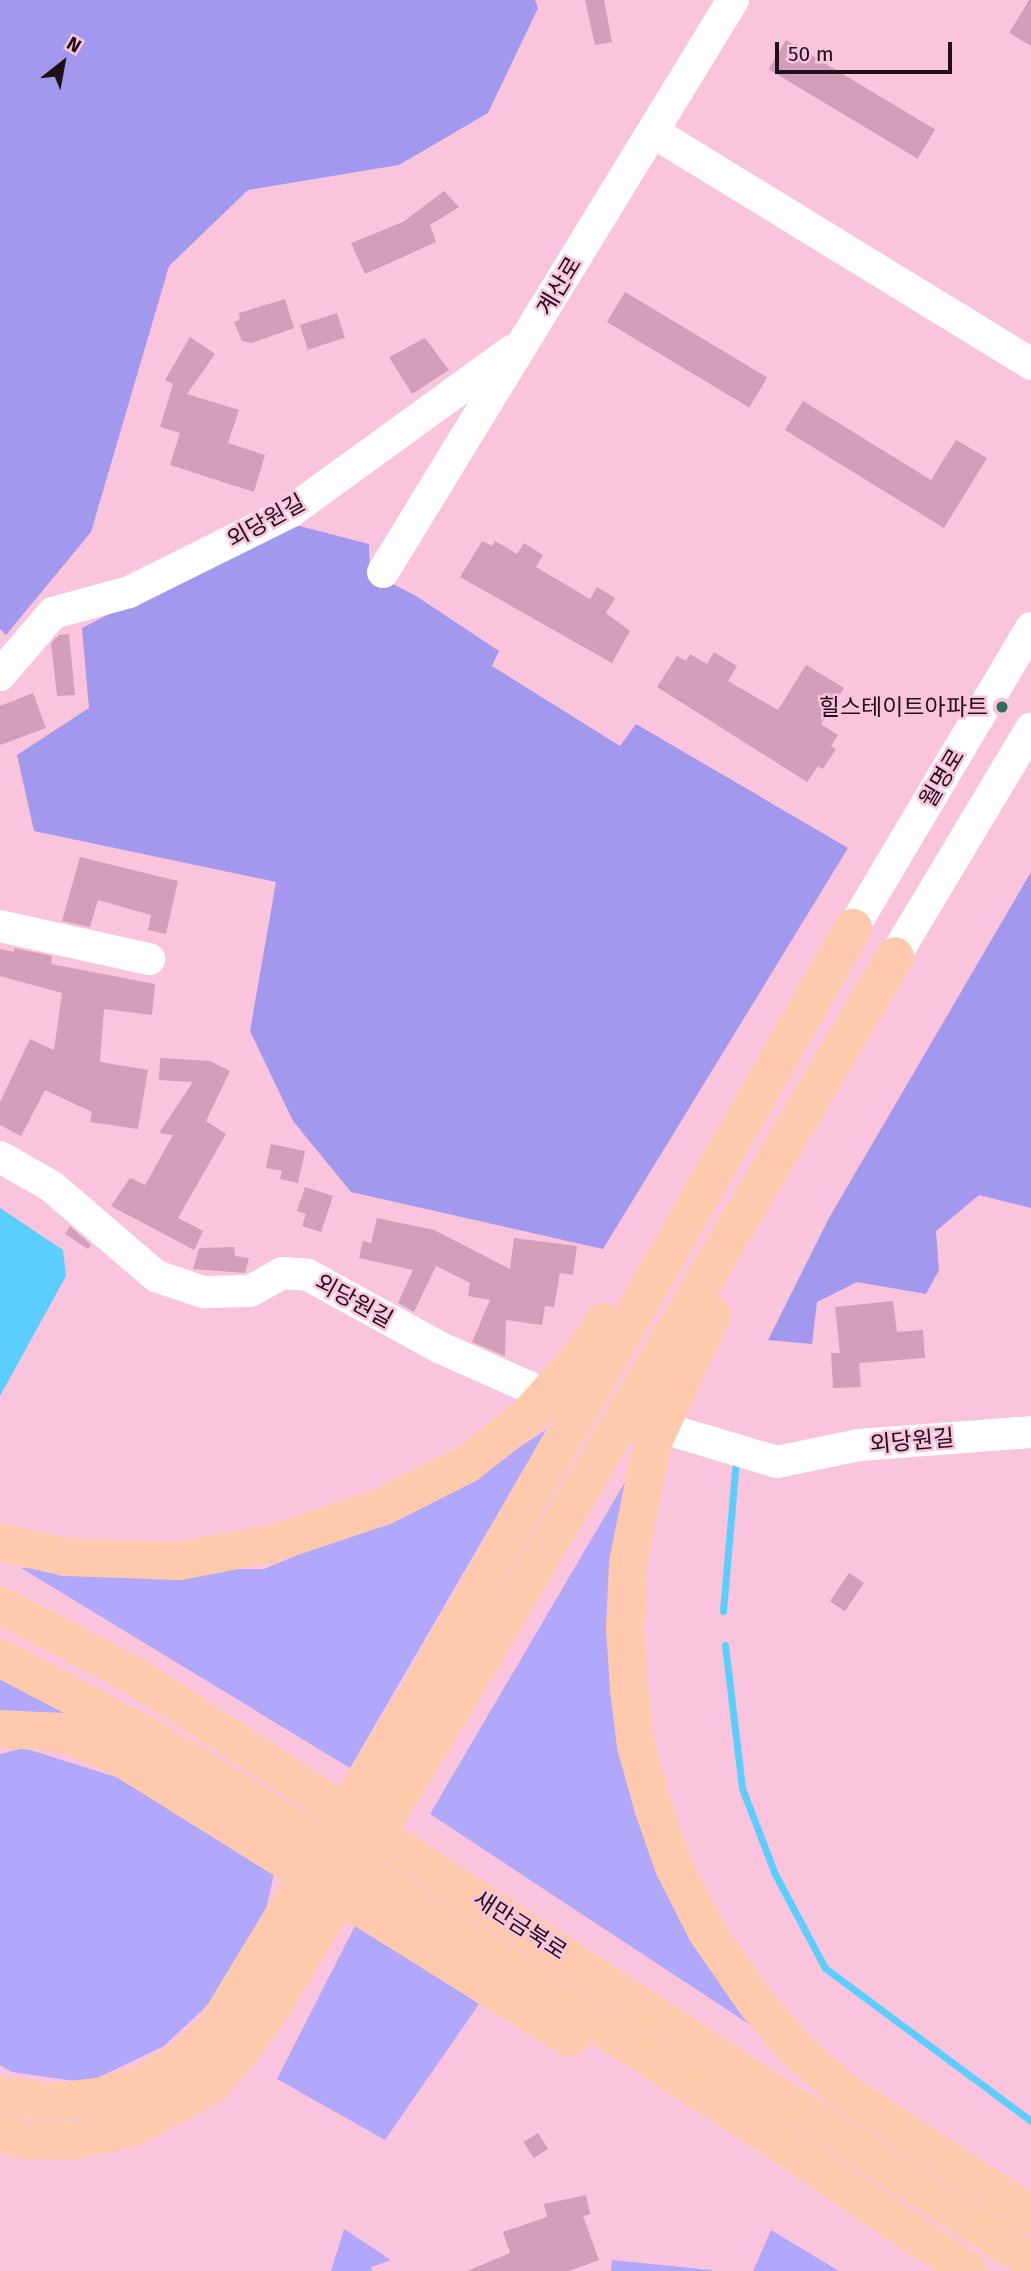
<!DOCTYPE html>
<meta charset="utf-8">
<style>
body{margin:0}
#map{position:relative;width:1031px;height:2271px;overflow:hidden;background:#fac4dd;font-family:"Fira Sans","Noto Sans KR",sans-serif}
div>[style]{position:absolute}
.green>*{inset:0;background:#b1a8fc}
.forest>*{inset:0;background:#a298ed}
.water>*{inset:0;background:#5ccefd}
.stream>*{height:7px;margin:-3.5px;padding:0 3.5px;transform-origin:3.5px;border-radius:3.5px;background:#5ccefd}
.building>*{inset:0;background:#d39eb7;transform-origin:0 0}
.minor>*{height:32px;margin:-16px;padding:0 16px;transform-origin:16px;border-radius:16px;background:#fff}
.highway>*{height:38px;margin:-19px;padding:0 19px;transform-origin:19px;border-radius:19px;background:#ffc9ad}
.dots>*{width:19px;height:19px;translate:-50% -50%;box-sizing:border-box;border:4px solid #fac4dd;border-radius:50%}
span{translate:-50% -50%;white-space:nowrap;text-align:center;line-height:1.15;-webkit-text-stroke:5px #fac4dd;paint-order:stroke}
.street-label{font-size:23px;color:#221019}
.poi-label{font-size:23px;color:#221019}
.right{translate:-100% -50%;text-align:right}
.north{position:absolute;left:28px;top:28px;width:70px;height:70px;-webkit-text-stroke:5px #fac4dd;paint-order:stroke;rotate:31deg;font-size:19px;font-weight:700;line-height:28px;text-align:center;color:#221019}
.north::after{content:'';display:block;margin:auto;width:24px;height:32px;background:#221019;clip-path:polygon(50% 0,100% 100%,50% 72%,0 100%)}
.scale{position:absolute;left:775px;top:42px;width:177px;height:32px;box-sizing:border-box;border:4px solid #221019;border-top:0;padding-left:9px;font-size:21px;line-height:24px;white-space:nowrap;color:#221019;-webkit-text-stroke:5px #fac4dd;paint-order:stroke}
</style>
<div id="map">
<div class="green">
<i style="clip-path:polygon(547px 1429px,350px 1768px,21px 1568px,264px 1569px,456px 1489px)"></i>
<i style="clip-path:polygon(632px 1470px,639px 1810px,764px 2034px,430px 1814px)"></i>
<i style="clip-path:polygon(0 1674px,71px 1713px,0 1712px)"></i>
<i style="clip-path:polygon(24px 1748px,141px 1785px,274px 1874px,264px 1918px,225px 1989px,164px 2046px,87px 2083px,12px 2072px,0 2065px,0 1754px)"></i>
<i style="clip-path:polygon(356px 1924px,479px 2004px,385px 2140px,277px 2079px)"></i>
<i style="clip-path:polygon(344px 2229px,391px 2260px,371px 2267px,372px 2271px,331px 2271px)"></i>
<i style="clip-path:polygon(771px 2230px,839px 2271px,753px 2271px)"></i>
<i style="clip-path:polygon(612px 2260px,711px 2270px,714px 2271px,611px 2271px)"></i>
</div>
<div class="forest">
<i style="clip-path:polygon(0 0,535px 0,538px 8px,488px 113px,399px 165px,248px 190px,169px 266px,91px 532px,6px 635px,0 629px)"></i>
<i style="clip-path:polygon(288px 523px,369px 544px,370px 572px,416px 596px,499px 651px,492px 666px,620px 746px,636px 724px,848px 848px,603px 1249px,351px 1192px,293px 1121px,250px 1031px,276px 882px,34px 831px,17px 755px,89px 708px,82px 628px)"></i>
<i style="clip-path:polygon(1031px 872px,1031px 1208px,979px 1195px,936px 1231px,939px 1270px,926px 1294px,857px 1282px,817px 1302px,812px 1344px,768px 1340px,829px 1218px)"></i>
</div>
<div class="water">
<i style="clip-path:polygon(0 1208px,63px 1250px,66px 1276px,0 1396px)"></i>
</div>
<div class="stream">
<i style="left:723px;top:1611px;width:153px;rotate:-85.1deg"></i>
<i style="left:725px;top:1645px;width:144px;rotate:83.2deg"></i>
<i style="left:742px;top:1788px;width:92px;rotate:69deg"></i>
<i style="left:775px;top:1874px;width:106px;rotate:62deg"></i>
<i style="left:825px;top:1968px;width:257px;rotate:36.6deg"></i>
</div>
<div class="building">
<i style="clip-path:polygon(585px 0,604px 0,612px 42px,595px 45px)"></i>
<i style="clip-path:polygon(1029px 0,1031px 0,1031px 46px,1009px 33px)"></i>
<i style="left:786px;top:40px;width:174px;height:34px;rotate:31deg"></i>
<i style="clip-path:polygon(444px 191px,459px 207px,430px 225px,436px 242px,365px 274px,351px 243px,403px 222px)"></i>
<i style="left:625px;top:292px;width:166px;height:35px;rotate:31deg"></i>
<i style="clip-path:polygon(285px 299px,294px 328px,252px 343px,242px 341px,234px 322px,240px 319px,239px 313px)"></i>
<i style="left:337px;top:313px;width:26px;height:39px;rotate:72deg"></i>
<i style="clip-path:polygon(190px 337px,215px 354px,187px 394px,239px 410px,228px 443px,265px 455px,254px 492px,170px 465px,180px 433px,160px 427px,173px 384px,165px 380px)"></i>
<i style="clip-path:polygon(425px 338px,449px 370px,412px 394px,389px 357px)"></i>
<i style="clip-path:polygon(803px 401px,931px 480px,956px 440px,987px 458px,944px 528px,785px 430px)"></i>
<i style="clip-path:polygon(482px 541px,492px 546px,495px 541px,517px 554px,524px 543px,543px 555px,536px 567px,590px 599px,597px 587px,615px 598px,606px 613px,630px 631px,612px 663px,460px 577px)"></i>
<i style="clip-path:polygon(69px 634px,75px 695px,57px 696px,51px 643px,59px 635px)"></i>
<i style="clip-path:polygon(714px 652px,737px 666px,728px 681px,778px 710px,806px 665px,844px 688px,821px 724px,838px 735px,831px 746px,836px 749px,823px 769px,818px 766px,807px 782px,657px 687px,677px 656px,686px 661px,690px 654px,707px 664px)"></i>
<i style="clip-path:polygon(33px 693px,46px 728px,0 745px,0 706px)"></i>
<i style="clip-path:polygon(80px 857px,178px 881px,166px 934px,148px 930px,151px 915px,98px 900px,90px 927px,62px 921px)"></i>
<i style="clip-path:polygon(14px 948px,52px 956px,51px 964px,155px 984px,152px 1015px,104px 1009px,100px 1062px,148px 1070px,138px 1129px,90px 1122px,92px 1112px,45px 1090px,21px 1136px,0 1125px,0 1102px,30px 1039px,54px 1050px,62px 993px,0 976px,0 949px,14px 952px)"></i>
<i style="clip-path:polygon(160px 1058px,210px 1061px,230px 1071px,206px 1121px,226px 1134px,178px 1218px,203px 1231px,194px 1250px,111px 1206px,130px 1178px,145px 1185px,173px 1135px,159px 1133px,193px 1082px,159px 1080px)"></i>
<i style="clip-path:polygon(271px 1144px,305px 1151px,298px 1183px,280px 1179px,282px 1171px,266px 1168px)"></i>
<i style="clip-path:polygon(305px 1187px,333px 1196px,321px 1232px,302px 1226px,306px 1214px,297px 1211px)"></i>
<i style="clip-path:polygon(377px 1218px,434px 1230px,510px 1269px,514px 1238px,577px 1246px,573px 1275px,560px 1273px,554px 1307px,545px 1306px,542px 1325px,506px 1320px,505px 1356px,472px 1342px,490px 1300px,468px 1296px,470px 1283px,436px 1266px,414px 1312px,398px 1303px,413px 1270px,359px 1258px,363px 1241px,371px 1243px)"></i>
<i style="clip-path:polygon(70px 1226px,91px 1245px,88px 1249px,65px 1234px)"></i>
<i style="clip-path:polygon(234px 1247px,235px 1256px,249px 1258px,245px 1273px,193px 1269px,199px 1248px)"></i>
<i style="clip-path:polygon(893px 1301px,897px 1332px,923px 1330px,925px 1358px,859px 1363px,861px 1387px,833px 1388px,831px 1353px,840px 1353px,835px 1307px)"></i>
<i style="left:849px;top:1573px;width:18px;height:34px;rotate:34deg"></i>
<i style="left:538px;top:2133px;width:19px;height:17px;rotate:58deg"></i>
<i style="clip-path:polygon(586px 2195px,590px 2214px,583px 2216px,599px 2260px,569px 2271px,467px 2271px,510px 2253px,503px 2232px,547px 2217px,544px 2204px)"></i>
</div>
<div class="minor">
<i style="left:653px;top:132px;width:444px;rotate:31.5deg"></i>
<i style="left:383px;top:572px;width:671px;rotate:-58.54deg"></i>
<i style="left:0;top:675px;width:82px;rotate:-49.5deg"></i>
<i style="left:53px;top:613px;width:79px;rotate:-15.4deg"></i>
<i style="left:129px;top:592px;width:180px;rotate:-26.4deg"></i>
<i style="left:290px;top:512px;width:274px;rotate:-36deg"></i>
<i style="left:0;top:926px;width:153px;rotate:12.5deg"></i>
<i style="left:853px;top:928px;width:349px;rotate:-59.3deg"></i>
<i style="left:895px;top:956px;width:265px;rotate:-59.1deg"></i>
<i style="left:0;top:1157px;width:59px;rotate:29.6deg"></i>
<i style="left:51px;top:1186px;width:138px;rotate:40.6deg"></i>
<i style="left:156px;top:1276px;width:50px;rotate:18.8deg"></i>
<i style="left:203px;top:1292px;width:47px;rotate:-1.2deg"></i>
<i style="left:250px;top:1291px;width:37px;rotate:-29deg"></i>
<i style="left:282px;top:1273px;width:26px;rotate:4deg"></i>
<i style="left:308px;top:1275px;width:152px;rotate:28.8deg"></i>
<i style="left:441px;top:1348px;width:101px;rotate:24deg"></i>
<i style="left:673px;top:1431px;width:109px;rotate:16.6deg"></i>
<i style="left:777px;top:1462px;width:84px;rotate:-11.7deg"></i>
<i style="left:859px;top:1445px;width:172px;rotate:-4.3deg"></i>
</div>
<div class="highway">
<i style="left:712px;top:1315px;width:142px;rotate:114.9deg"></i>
<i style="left:652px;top:1444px;width:121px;rotate:101.4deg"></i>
<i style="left:628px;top:1563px;width:65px;rotate:92.6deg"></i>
<i style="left:625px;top:1628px;width:61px;rotate:86.2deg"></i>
<i style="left:629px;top:1689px;width:57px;rotate:83deg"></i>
<i style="left:636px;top:1746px;width:66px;rotate:74.3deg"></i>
<i style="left:654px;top:1810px;width:60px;rotate:70.7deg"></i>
<i style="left:674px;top:1867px;width:73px;rotate:63.1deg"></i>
<i style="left:707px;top:1932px;width:86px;rotate:55.4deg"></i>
<i style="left:756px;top:2003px;width:61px;rotate:49deg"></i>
<i style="left:796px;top:2049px;width:63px;rotate:41.8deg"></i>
<i style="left:843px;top:2091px;width:225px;rotate:33.4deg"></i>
<i style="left:0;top:1542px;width:67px;rotate:13deg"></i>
<i style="left:65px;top:1557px;width:114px;rotate:2deg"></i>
<i style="left:179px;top:1561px;width:97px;rotate:-10.7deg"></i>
<i style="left:274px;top:1543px;width:116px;rotate:-18.6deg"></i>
<i style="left:384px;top:1506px;width:93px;rotate:-26.8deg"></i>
<i style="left:467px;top:1464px;width:76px;rotate:-38.1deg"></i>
<i style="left:527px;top:1417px;width:87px;rotate:-48.3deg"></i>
<i style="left:585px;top:1352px;width:35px;rotate:-59deg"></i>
<i style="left:0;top:1605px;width:156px;rotate:27.9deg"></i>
<i style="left:138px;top:1678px;width:1066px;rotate:33.14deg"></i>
<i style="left:0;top:1658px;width:163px;rotate:27.8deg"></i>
<i style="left:144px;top:1734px;width:200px;rotate:31.9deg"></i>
<i style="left:314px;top:1840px;width:541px;rotate:33.01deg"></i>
<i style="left:768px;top:2135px;width:242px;rotate:34.2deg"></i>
<i style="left:0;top:1729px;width:60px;rotate:2.9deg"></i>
<i style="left:60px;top:1732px;width:61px;rotate:22deg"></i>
<i style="left:117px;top:1755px;width:534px;rotate:31.99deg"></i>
<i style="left:0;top:2095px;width:50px;rotate:8deg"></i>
<i style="left:50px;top:2102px;width:48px;rotate:-5.9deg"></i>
<i style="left:98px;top:2097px;width:44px;rotate:-15.9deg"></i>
<i style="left:140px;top:2085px;width:51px;rotate:-30.6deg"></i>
<i style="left:184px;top:2059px;width:43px;rotate:-44.1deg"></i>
<i style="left:215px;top:2029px;width:400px;rotate:-58.8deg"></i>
<i style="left:422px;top:1687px;width:873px;rotate:-60.41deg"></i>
<i style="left:0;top:2133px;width:26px;rotate:16deg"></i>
<i style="left:25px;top:2140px;width:46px;rotate:1.2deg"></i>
<i style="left:71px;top:2141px;width:61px;rotate:-12.2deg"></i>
<i style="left:131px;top:2128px;width:89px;rotate:-28deg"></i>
<i style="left:210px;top:2086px;width:39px;rotate:-48deg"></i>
<i style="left:236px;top:2057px;width:58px;rotate:-54.1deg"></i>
<i style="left:270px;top:2010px;width:354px;rotate:-58.9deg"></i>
<i style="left:453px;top:1707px;width:871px;rotate:-59.52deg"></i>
</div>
<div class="dots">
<i style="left:1002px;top:707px;background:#306d58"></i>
</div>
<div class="street-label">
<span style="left:559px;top:286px;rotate:-59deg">계산로</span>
<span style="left:266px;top:521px;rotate:-29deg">외당원길</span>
<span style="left:942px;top:778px;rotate:-59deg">월명로</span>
<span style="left:354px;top:1301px;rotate:29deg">외당원길</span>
<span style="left:912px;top:1441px;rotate:-5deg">외당원길</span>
<span style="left:520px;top:1925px;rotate:33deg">새만금북로</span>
</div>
<div class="poi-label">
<span class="right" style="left:988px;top:707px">힐스테이트아파트</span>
</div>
<div class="north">N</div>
<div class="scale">50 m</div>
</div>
